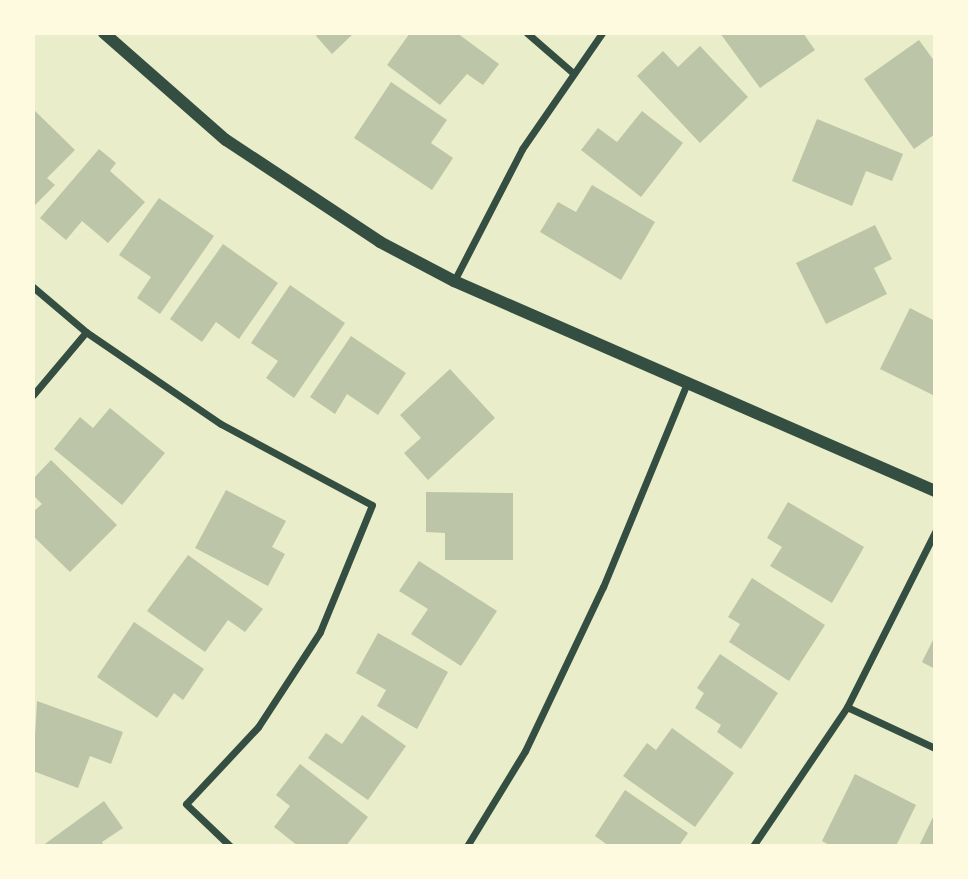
<!DOCTYPE html>
<style>
body{margin:0}
#map{position:relative;width:968px;height:879px;overflow:hidden;background:#e9edc9;font-family:Poppins,sans-serif}
div>[style]{position:absolute}
.building>*{inset:0;background:#bcc5a7}
.minor>*{height:7px;margin:-3.5px;padding:0 3.5px;transform-origin:3.5px;border-radius:3.5px;background:#344e41}
.tertiary>*{height:12px;margin:-6px;padding:0 6px;transform-origin:6px;border-radius:6px;background:#344e41}
span{translate:-50% -50%;white-space:nowrap;text-align:center;line-height:1.15;-webkit-text-stroke:7px #fefae0;paint-order:stroke}
.frame{position:absolute;inset:0;border:35px solid #fefae0;pointer-events:none}
</style>
<div id="map">
<div class="building">
<i style="clip-path:polygon(319px 33px,354px 33px,332px 54px,316px 36px)"></i>
<i style="clip-path:polygon(410px 33px,457px 33px,499px 64px,483px 85px,467px 74px,440px 105px,387px 65px)"></i>
<i style="clip-path:polygon(720px 33px,803px 33px,815px 50px,760px 88px)"></i>
<i style="clip-path:polygon(919px 40px,935px 62px,935px 134px,914px 149px,864px 79px)"></i>
<i style="clip-path:polygon(700px 46px,748px 97px,700px 143px,637px 76px,663px 51px,678px 67px)"></i>
<i style="clip-path:polygon(391px 82px,447px 120px,431px 143px,453px 158px,432px 190px,354px 138px)"></i>
<i style="clip-path:polygon(33px 109px,75px 150px,47px 178px,55px 185px,33px 207px)"></i>
<i style="clip-path:polygon(642px 111px,683px 143px,641px 197px,581px 150px,598px 128px,617px 142px)"></i>
<i style="clip-path:polygon(817px 119px,903px 154px,892px 181px,866px 171px,852px 206px,792px 181px)"></i>
<i style="clip-path:polygon(99px 149px,116px 163px,110px 171px,145px 202px,108px 243px,82px 221px,66px 240px,40px 218px)"></i>
<i style="clip-path:polygon(592px 185px,655px 222px,621px 280px,540px 232px,558px 202px,576px 212px)"></i>
<i style="clip-path:polygon(159px 198px,214px 236px,160px 314px,137px 298px,151px 277px,119px 255px)"></i>
<i style="clip-path:polygon(875px 225px,892px 259px,874px 268px,887px 294px,826px 324px,796px 263px)"></i>
<i style="clip-path:polygon(223px 244px,278px 283px,239px 339px,216px 322px,202px 342px,170px 319px)"></i>
<i style="clip-path:polygon(290px 285px,345px 323px,294px 398px,266px 378px,278px 361px,251px 343px)"></i>
<i style="clip-path:polygon(910px 308px,935px 321px,935px 396px,880px 369px)"></i>
<i style="clip-path:polygon(351px 336px,406px 373px,378px 415px,347px 394px,335px 414px,310px 397px)"></i>
<i style="clip-path:polygon(450px 369px,495px 418px,428px 480px,404px 453px,421px 438px,400px 415px)"></i>
<i style="clip-path:polygon(110px 408px,165px 453px,122px 505px,54px 449px,80px 417px,93px 428px)"></i>
<i style="clip-path:polygon(51px 460px,117px 525px,70px 572px,33px 536px,33px 512px,42px 504px,33px 495px,33px 479px)"></i>
<i style="clip-path:polygon(226px 490px,286px 521px,272px 547px,285px 554px,268px 586px,195px 548px)"></i>
<i style="clip-path:polygon(426px 492px,513px 493px,513px 560px,445px 560px,445px 533px,426px 532px)"></i>
<i style="clip-path:polygon(788px 502px,864px 547px,832px 603px,770px 566px,782px 547px,767px 538px)"></i>
<i style="clip-path:polygon(188px 555px,263px 609px,245px 632px,228px 620px,205px 652px,147px 611px)"></i>
<i style="clip-path:polygon(419px 561px,497px 611px,461px 666px,411px 634px,428px 609px,399px 591px)"></i>
<i style="clip-path:polygon(752px 578px,825px 625px,789px 681px,729px 642px,740px 624px,728px 617px)"></i>
<i style="clip-path:polygon(134px 622px,204px 669px,183px 700px,174px 693px,157px 718px,97px 677px)"></i>
<i style="clip-path:polygon(378px 633px,448px 672px,417px 729px,377px 706px,386px 690px,356px 673px)"></i>
<i style="clip-path:polygon(935px 636px,935px 669px,922px 662px)"></i>
<i style="clip-path:polygon(720px 654px,778px 693px,741px 749px,717px 732px,721px 725px,695px 708px,704px 693px,697px 688px)"></i>
<i style="clip-path:polygon(37px 701px,123px 732px,111px 764px,90px 756px,78px 788px,33px 771px)"></i>
<i style="clip-path:polygon(362px 715px,406px 746px,368px 800px,308px 758px,326px 733px,342px 744px)"></i>
<i style="clip-path:polygon(672px 728px,734px 773px,695px 827px,623px 776px,647px 743px,656px 750px)"></i>
<i style="clip-path:polygon(300px 764px,368px 817px,346px 846px,298px 846px,274px 827px,290px 806px,276px 795px)"></i>
<i style="clip-path:polygon(855px 774px,916px 805px,896px 846px,831px 846px,822px 841px)"></i>
<i style="clip-path:polygon(625px 790px,688px 833px,679px 846px,609px 846px,595px 836px)"></i>
<i style="clip-path:polygon(104px 801px,123px 828px,102px 842px,104px 846px,42px 846px)"></i>
<i style="clip-path:polygon(935px 813px,935px 846px,919px 846px)"></i>
</div>
<div class="minor">
<i style="left:527px;top:33px;width:60px;rotate:40.9deg"></i>
<i style="left:454px;top:281px;width:148px;rotate:-62.7deg"></i>
<i style="left:522px;top:149px;width:141px;rotate:-55.4deg"></i>
<i style="left:33px;top:287px;width:70px;rotate:40.3deg"></i>
<i style="left:86px;top:332px;width:163px;rotate:34.3deg"></i>
<i style="left:221px;top:424px;width:171px;rotate:28.2deg"></i>
<i style="left:372px;top:505px;width:137px;rotate:112.3deg"></i>
<i style="left:320px;top:632px;width:113px;rotate:123.1deg"></i>
<i style="left:258px;top:727px;width:105px;rotate:133.1deg"></i>
<i style="left:186px;top:804px;width:61px;rotate:43.7deg"></i>
<i style="left:33px;top:395px;width:82px;rotate:-49.9deg"></i>
<i style="left:847px;top:707px;width:97px;rotate:25deg"></i>
<i style="left:467px;top:846px;width:111px;rotate:-58.6deg"></i>
<i style="left:525px;top:751px;width:182px;rotate:-64.6deg"></i>
<i style="left:603px;top:587px;width:221px;rotate:-67.6deg"></i>
<i style="left:753px;top:846px;width:168px;rotate:-55.9deg"></i>
<i style="left:847px;top:707px;width:196px;rotate:-63.3deg"></i>
</div>
<div class="tertiary">
<i style="left:104px;top:33px;width:162px;rotate:41.3deg"></i>
<i style="left:226px;top:140px;width:185px;rotate:33.5deg"></i>
<i style="left:380px;top:242px;width:84px;rotate:27.8deg"></i>
<i style="left:454px;top:281px;width:525px;rotate:23.59deg"></i>
</div>
<div class="frame"></div>
</div>
